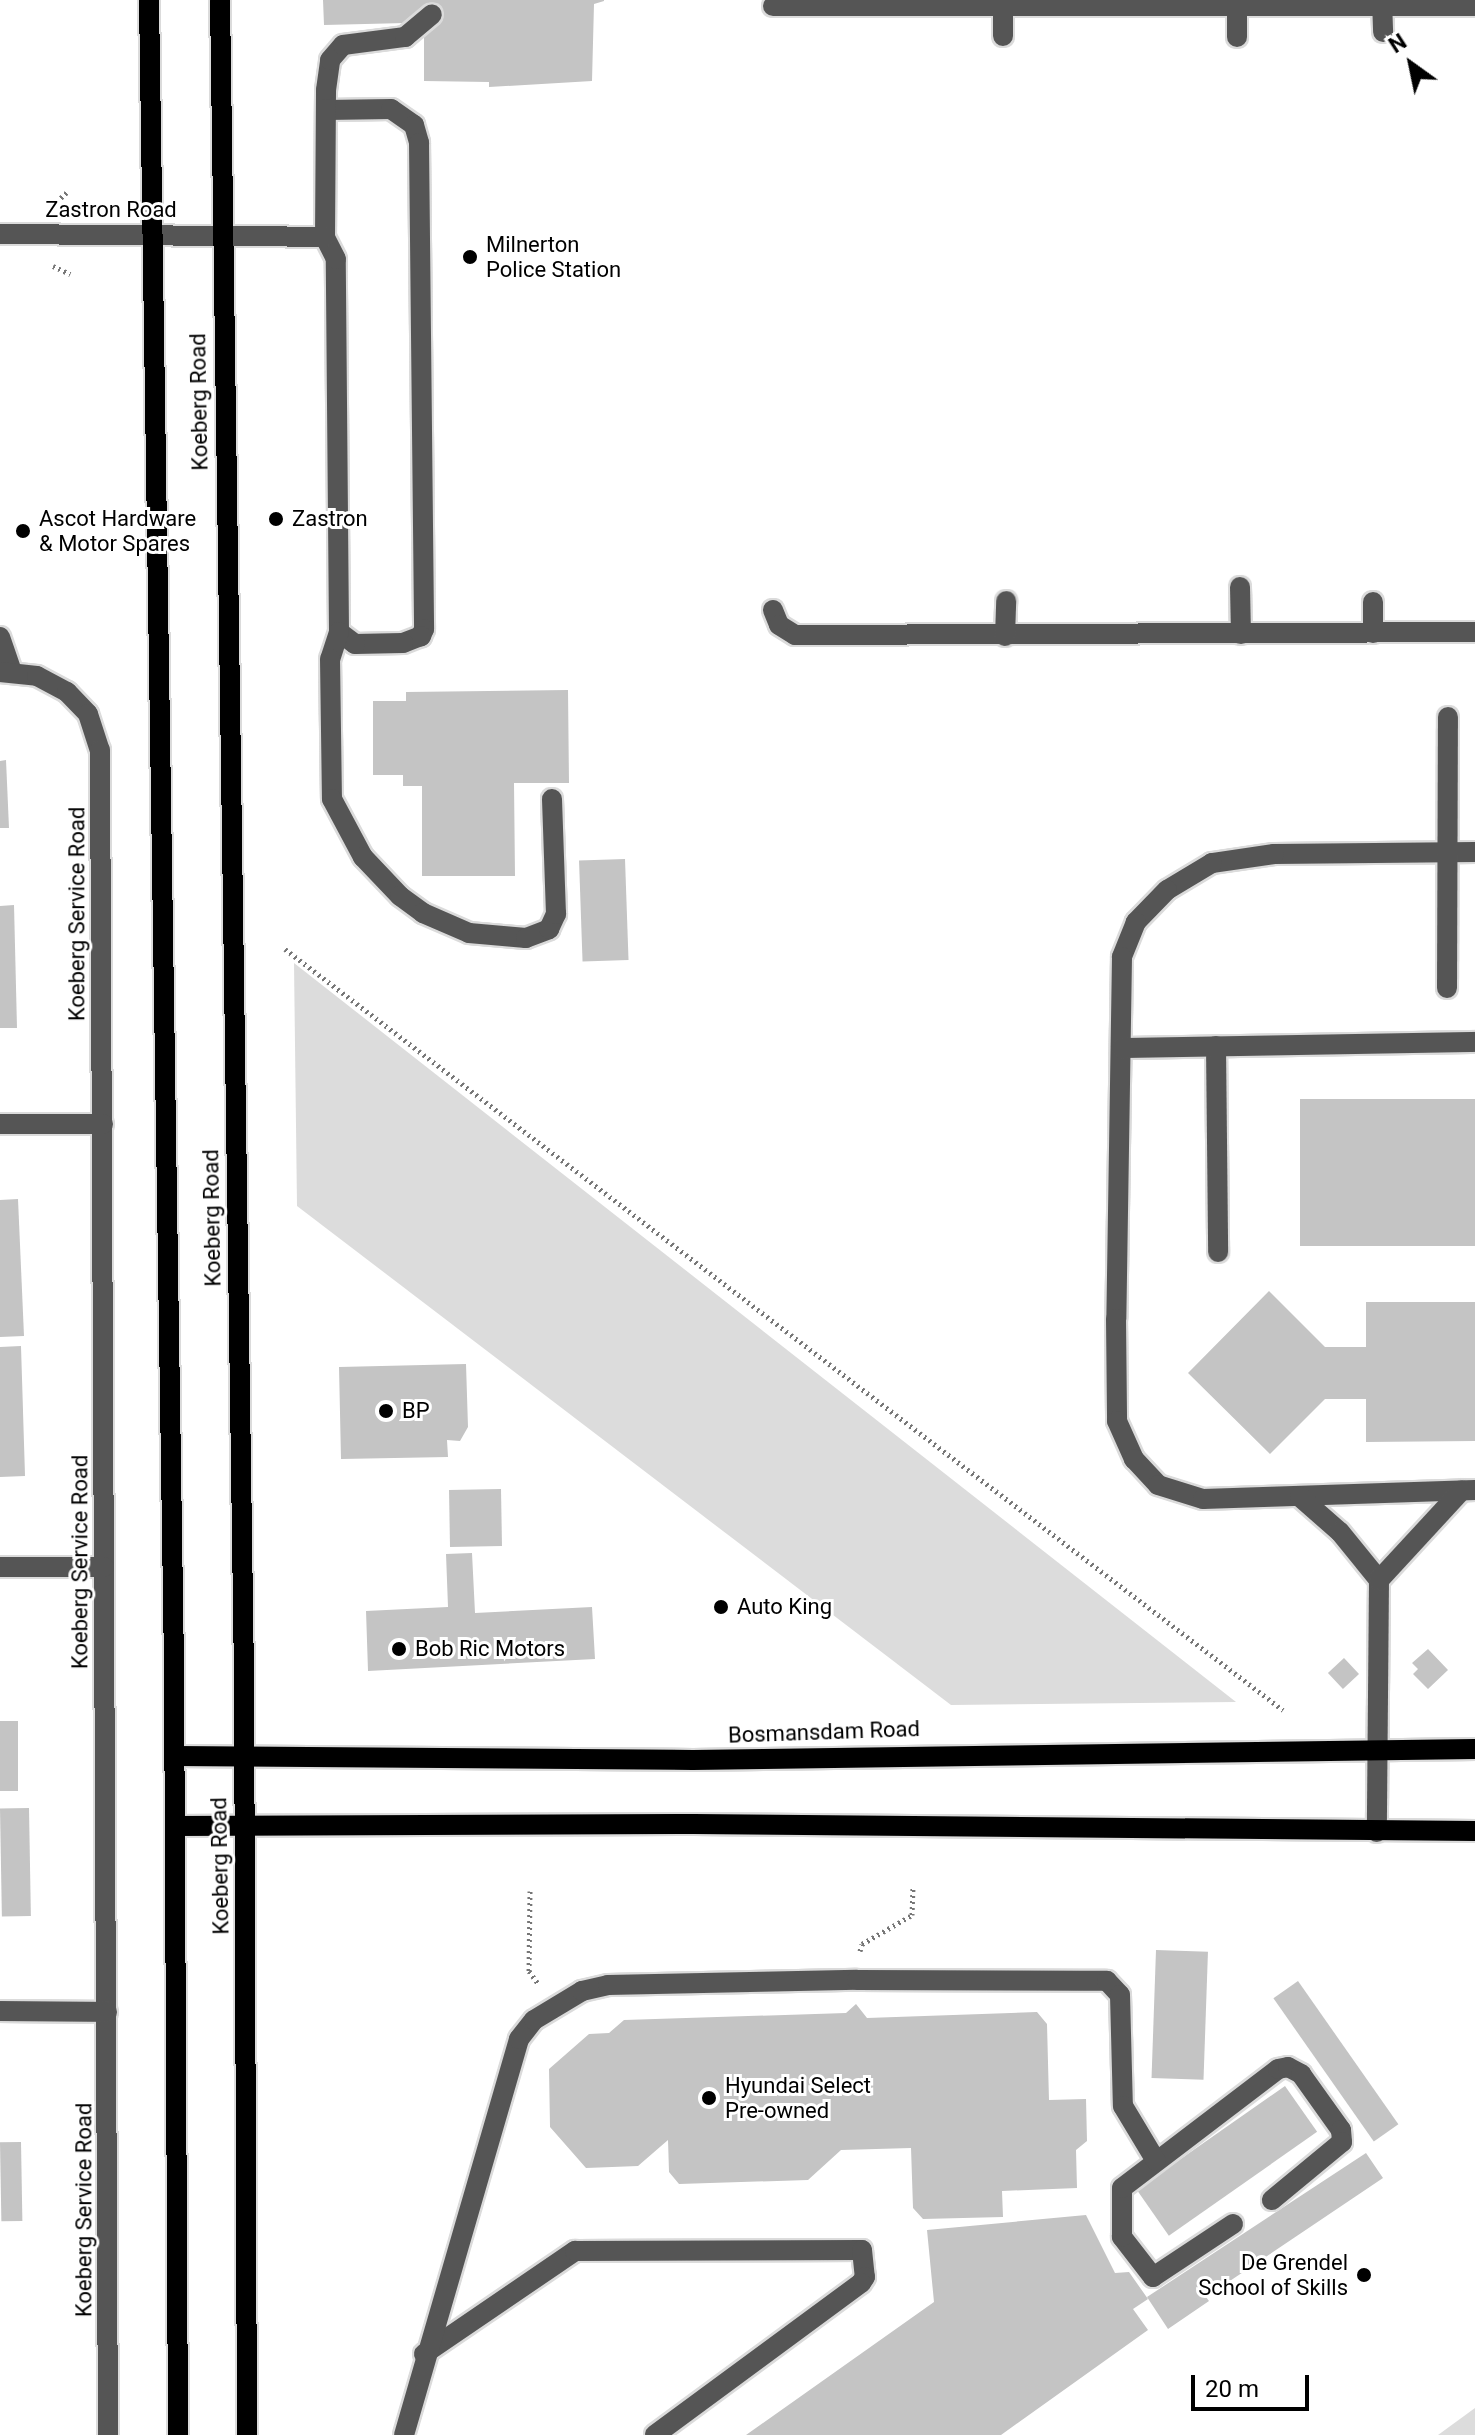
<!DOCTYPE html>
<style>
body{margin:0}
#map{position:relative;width:1475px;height:2435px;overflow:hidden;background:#fff;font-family:Roboto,sans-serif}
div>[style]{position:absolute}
.green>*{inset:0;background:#dcdcdc}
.building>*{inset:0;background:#c4c4c4;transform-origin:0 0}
.path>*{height:5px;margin-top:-2.5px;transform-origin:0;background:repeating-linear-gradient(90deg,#777 0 2px,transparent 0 6px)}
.roads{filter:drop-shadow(2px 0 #dbdbdb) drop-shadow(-2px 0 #dbdbdb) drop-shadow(0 2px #dbdbdb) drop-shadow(0 -2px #dbdbdb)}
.minor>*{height:20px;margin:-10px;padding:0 10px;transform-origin:10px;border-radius:10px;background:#555}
.major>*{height:20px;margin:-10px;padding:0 10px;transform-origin:10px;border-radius:10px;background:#000}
.dots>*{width:22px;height:22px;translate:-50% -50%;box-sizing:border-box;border:4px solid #fff;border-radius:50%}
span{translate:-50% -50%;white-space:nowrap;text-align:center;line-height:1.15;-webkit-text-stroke:6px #fff;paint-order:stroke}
.street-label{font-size:22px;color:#000}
.poi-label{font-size:22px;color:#000}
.left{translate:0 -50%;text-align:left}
.right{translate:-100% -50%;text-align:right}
.north{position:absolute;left:1371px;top:24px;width:80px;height:80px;-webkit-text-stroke:6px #fff;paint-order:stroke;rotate:327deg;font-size:22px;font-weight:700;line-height:32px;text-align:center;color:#000}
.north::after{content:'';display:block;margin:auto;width:28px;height:36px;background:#000;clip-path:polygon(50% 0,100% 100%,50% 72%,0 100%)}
.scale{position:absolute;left:1191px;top:2375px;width:118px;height:36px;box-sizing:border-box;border:4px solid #000;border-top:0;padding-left:10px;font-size:24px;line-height:28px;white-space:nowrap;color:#000;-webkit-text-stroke:6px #fff;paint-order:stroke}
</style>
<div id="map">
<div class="green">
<i style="clip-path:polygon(294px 963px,1236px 1702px,951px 1705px,297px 1206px)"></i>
<i style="clip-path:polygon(1475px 2408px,1475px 2435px,1438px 2435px)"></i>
</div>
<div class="building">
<i style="clip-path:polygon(323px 0,604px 0,604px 1px,594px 4px,592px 81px,489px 87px,489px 82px,424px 81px,424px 8px,406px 23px,324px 25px)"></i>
<i style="clip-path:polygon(568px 690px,569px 783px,514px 783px,515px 876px,422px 876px,422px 786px,403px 786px,403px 775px,373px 775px,373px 701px,406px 701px,406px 692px)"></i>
<i style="clip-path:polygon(6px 760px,9px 828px,0 828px,0 761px)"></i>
<i style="left:625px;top:859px;width:101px;height:46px;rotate:88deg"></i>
<i style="clip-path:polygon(14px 905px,17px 1028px,0 1028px,0 906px)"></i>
<i style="left:1475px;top:1099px;width:147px;height:175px;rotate:90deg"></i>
<i style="clip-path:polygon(18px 1199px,24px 1336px,0 1337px,0 1200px)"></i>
<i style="clip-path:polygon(1269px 1291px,1325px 1347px,1366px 1347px,1366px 1302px,1475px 1302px,1475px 1441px,1366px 1442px,1366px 1399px,1325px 1399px,1270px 1454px,1188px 1373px)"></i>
<i style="clip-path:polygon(21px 1346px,25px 1476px,0 1477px,0 1347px)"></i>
<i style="clip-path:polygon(466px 1364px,468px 1427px,460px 1441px,447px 1440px,448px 1457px,341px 1459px,339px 1367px)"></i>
<i style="left:501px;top:1489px;width:57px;height:52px;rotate:89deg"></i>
<i style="clip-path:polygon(472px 1553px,475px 1613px,592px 1607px,595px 1659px,368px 1671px,366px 1611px,448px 1607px,446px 1554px)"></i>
<i style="clip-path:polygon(1428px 1649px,1448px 1670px,1428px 1689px,1413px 1674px,1418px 1669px,1412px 1663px)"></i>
<i style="left:1344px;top:1658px;width:22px;height:22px;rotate:47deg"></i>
<i style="left:0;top:1721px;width:18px;height:70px"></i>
<i style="left:29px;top:1808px;width:108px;height:29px;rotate:89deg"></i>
<i style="left:1156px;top:1950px;width:52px;height:128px;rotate:2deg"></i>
<i style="left:1298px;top:1981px;width:175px;height:30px;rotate:55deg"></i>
<i style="clip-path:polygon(856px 2004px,867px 2018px,1037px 2012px,1047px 2024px,1049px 2100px,1086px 2099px,1087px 2141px,1076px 2150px,1077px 2188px,1002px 2191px,1003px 2217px,923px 2219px,913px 2208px,911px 2148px,841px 2150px,808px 2180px,679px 2184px,669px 2172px,668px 2140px,638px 2166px,586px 2168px,550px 2127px,549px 2069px,589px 2034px,609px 2033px,624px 2020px,846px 2013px)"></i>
<i style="left:1285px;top:2086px;width:56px;height:181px;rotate:55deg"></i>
<i style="left:21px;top:2142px;width:79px;height:21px;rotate:89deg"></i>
<i style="clip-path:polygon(1366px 2153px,1383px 2178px,1206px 2297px,1209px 2301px,1168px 2329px,1147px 2297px)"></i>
<i style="clip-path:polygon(1086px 2215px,1115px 2273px,1129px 2272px,1148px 2299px,1133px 2309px,1148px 2330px,1001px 2435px,746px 2435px,934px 2302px,927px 2230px)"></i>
</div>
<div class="path">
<i style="left:52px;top:206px;width:23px;rotate:-43deg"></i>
<i style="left:53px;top:266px;width:19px;rotate:25deg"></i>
<i style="left:285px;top:949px;width:1255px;rotate:37.33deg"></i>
<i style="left:530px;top:1891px;width:80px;rotate:90.7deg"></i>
<i style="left:529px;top:1971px;width:17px;rotate:54deg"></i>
<i style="left:860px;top:1951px;width:7px;rotate:-74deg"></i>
<i style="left:862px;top:1944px;width:58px;rotate:-30.1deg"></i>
<i style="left:912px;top:1915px;width:29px;rotate:-88deg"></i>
</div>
<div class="roads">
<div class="minor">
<i style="left:1003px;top:0;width:36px;rotate:90deg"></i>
<i style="left:1237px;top:0;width:37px;rotate:90deg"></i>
<i style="left:1382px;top:0;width:32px;rotate:88deg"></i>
<i style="left:773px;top:6px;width:702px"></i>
<i style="left:327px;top:110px;width:64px;rotate:-0.9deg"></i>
<i style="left:391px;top:109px;width:28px;rotate:35deg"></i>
<i style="left:414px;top:125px;width:19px;rotate:74deg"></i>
<i style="left:419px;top:143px;width:486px;rotate:89.4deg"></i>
<i style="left:424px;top:629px;width:8px;rotate:113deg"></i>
<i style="left:421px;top:636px;width:19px;rotate:159deg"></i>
<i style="left:403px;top:643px;width:48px;rotate:178.8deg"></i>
<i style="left:355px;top:644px;width:20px;rotate:-143deg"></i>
<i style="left:339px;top:632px;width:373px;rotate:-90.5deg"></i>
<i style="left:336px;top:259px;width:25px;rotate:-117deg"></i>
<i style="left:325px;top:237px;width:147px;rotate:-89.6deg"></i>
<i style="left:326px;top:90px;width:30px;rotate:-82deg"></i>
<i style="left:330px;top:60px;width:20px;rotate:-49deg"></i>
<i style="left:343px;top:45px;width:63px;rotate:-7.4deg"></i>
<i style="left:405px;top:37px;width:35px;rotate:-40deg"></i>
<i style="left:0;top:234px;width:325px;rotate:0.5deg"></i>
<i style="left:1240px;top:587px;width:47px;rotate:88.8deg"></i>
<i style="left:773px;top:610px;width:16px;rotate:68deg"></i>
<i style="left:779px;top:625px;width:19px;rotate:32deg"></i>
<i style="left:795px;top:635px;width:680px;rotate:-0.25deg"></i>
<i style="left:339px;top:632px;width:28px;rotate:108deg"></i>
<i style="left:330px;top:659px;width:140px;rotate:89.2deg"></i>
<i style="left:332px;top:799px;width:66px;rotate:61.9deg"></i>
<i style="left:363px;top:857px;width:54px;rotate:46.5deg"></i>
<i style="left:400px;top:896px;width:29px;rotate:36deg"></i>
<i style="left:423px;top:913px;width:50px;rotate:23.5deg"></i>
<i style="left:469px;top:933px;width:57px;rotate:5deg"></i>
<i style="left:526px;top:938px;width:25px;rotate:-21deg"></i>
<i style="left:549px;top:929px;width:17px;rotate:-65deg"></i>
<i style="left:556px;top:914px;width:115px;rotate:-92deg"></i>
<i style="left:1373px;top:633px;width:31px;rotate:-90deg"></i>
<i style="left:1005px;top:636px;width:35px;rotate:-88deg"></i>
<i style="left:0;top:637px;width:37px;rotate:71deg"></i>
<i style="left:0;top:672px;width:37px;rotate:6deg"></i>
<i style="left:37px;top:676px;width:34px;rotate:28deg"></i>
<i style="left:67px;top:692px;width:30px;rotate:46deg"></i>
<i style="left:88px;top:714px;width:38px;rotate:72deg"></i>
<i style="left:100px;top:750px;width:1685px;rotate:89.73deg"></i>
<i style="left:1475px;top:852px;width:201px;rotate:179.4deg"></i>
<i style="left:1274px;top:854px;width:63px;rotate:171.7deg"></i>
<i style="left:1212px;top:863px;width:52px;rotate:149deg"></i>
<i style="left:1167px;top:890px;width:45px;rotate:134.1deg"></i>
<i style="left:1136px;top:922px;width:38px;rotate:112deg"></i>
<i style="left:1122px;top:957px;width:362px;rotate:90.9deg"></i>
<i style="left:1116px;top:1319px;width:102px;rotate:89.4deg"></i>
<i style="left:1117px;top:1421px;width:42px;rotate:65.9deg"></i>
<i style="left:1134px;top:1459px;width:35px;rotate:47deg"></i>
<i style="left:1158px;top:1485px;width:47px;rotate:17.3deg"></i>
<i style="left:1203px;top:1499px;width:272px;rotate:-1.9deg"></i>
<i style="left:1447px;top:988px;width:271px;rotate:-89.8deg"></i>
<i style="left:1216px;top:1046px;width:206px;rotate:89.4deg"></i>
<i style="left:1121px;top:1048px;width:354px;rotate:-1deg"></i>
<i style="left:0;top:1124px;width:103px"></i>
<i style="left:1300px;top:1497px;width:53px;rotate:41.2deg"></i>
<i style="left:1340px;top:1532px;width:62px;rotate:50.9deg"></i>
<i style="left:1379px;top:1580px;width:252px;rotate:90.5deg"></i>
<i style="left:0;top:1567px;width:104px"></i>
<i style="left:1379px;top:1580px;width:122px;rotate:-47.3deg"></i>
<i style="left:0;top:2011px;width:107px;rotate:0.5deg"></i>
<i style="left:1233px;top:2224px;width:96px;rotate:146.5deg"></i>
<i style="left:1153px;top:2277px;width:51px;rotate:-127.8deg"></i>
<i style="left:1122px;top:2237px;width:49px;rotate:-90deg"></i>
<i style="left:1122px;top:2188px;width:196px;rotate:-37.3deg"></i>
<i style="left:1278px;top:2069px;width:10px;rotate:-11deg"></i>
<i style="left:1288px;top:2067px;width:15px;rotate:28deg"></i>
<i style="left:1301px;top:2074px;width:69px;rotate:54.5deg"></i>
<i style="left:1341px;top:2130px;width:12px;rotate:85deg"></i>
<i style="left:1342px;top:2142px;width:91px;rotate:140.4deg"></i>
<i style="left:424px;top:2354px;width:183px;rotate:-34.3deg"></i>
<i style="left:575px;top:2251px;width:287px;rotate:-0.2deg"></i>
<i style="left:862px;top:2250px;width:27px;rotate:84deg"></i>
<i style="left:865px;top:2277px;width:7px;rotate:124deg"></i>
<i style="left:861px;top:2283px;width:256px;rotate:143.6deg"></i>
<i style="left:404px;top:2435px;width:412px;rotate:-73.8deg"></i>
<i style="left:519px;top:2039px;width:24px;rotate:-52deg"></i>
<i style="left:534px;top:2020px;width:56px;rotate:-31.1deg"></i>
<i style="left:582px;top:1991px;width:27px;rotate:-13deg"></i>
<i style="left:608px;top:1985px;width:249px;rotate:-1.2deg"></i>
<i style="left:857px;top:1980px;width:250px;rotate:0.2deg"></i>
<i style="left:1107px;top:1981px;width:19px;rotate:47deg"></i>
<i style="left:1120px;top:1995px;width:111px;rotate:88.5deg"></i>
<i style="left:1123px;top:2106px;width:64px;rotate:59deg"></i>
</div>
<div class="major">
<i style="left:149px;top:0;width:1673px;rotate:89.14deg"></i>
<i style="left:174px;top:1673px;width:762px;rotate:89.7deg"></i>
<i style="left:220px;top:0;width:1671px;rotate:89.18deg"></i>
<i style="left:244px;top:1671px;width:764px;rotate:89.78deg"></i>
<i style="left:175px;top:1756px;width:518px;rotate:0.44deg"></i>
<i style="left:693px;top:1760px;width:782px;rotate:-0.81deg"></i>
<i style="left:175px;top:1826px;width:519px;rotate:-0.22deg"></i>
<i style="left:694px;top:1824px;width:781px;rotate:0.51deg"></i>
</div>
</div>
<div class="dots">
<i style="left:470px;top:257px;background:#000"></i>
<i style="left:276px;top:519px;background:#000"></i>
<i style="left:23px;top:531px;background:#000"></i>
<i style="left:386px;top:1411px;background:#000"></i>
<i style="left:721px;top:1607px;background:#000"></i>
<i style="left:399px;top:1649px;background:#000"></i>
<i style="left:709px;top:2098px;background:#000"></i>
<i style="left:1364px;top:2275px;background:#000"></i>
</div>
<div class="street-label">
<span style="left:111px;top:210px">Zastron Road</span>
<span style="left:199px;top:402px;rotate:-91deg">Koeberg Road</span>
<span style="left:77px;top:914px;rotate:-90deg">Koeberg Service Road</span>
<span style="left:212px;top:1218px;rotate:-91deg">Koeberg Road</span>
<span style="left:80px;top:1562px;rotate:-90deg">Koeberg Service Road</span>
<span style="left:824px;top:1732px;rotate:-2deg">Bosmansdam Road</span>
<span style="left:220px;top:1866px;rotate:-91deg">Koeberg Road</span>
<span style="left:84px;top:2210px;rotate:-90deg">Koeberg Service Road</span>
</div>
<div class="poi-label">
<span class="left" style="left:486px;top:257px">Milnerton<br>Police Station</span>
<span class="left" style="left:39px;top:531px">Ascot Hardware<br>&amp; Motor Spares</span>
<span class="left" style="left:292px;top:519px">Zastron</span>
<span class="left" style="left:402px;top:1411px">BP</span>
<span class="left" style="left:737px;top:1607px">Auto King</span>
<span class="left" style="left:415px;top:1649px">Bob Ric Motors</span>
<span class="left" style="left:725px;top:2098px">Hyundai Select<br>Pre-owned</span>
<span class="right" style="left:1348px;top:2275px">De Grendel<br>School of Skills</span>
</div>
<div class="north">N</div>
<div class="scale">20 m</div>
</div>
